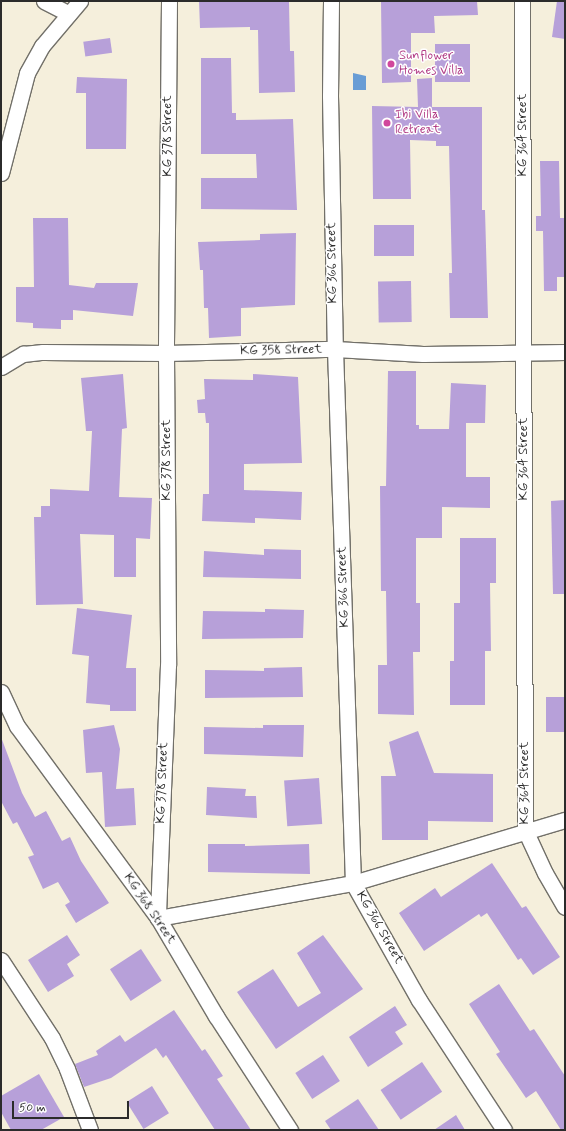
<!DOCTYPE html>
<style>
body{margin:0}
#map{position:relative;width:566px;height:1131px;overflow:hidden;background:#f5efdc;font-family:Mynerve,sans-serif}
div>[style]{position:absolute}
.water>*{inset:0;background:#699dd5}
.building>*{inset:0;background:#b7a0d9;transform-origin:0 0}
.roads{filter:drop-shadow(1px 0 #727069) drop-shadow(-1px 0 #727069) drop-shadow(0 1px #727069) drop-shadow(0 -1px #727069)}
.street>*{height:15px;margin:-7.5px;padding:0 7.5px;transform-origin:7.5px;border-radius:7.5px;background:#fff}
.dots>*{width:11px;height:11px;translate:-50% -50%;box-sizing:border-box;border:2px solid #fff;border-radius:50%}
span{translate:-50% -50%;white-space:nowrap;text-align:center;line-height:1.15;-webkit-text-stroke:3px #fff;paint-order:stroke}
.hotel-label{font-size:13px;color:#b23c85}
.left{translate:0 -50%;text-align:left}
.street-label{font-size:13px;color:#2b2b2b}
.frame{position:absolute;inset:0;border:2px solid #2b2b2b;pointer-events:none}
.scale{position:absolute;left:12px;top:1101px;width:117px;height:18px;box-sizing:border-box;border:2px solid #2b2b2b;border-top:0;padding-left:5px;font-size:12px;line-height:14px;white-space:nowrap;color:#2b2b2b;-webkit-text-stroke:3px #fff;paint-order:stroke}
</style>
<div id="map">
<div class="water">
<i style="clip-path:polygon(353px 73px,366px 76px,366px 90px,353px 90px)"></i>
</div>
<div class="building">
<i style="clip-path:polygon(199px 1px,289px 2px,290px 51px,294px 51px,295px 92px,259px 93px,258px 30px,250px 30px,250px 27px,200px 28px)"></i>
<i style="clip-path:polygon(381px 1px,477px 1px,478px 15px,434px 16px,435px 33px,411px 33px,411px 82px,382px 83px)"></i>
<i style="clip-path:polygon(557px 1px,565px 1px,565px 39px,552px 37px)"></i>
<i style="left:110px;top:38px;width:15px;height:27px;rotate:82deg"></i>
<i style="left:435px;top:44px;width:35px;height:38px"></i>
<i style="clip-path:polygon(201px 58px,231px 58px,232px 113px,236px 113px,236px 120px,293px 119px,297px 210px,201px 209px,201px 178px,257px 178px,256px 154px,201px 154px)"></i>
<i style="clip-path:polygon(77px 77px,127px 79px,126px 149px,86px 149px,86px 93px,76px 93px)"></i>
<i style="clip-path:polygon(432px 78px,432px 107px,482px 107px,482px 210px,485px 210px,488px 318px,450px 318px,449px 273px,452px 273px,449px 146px,436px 146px,436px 141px,410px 140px,411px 199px,373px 199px,372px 106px,418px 107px,417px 79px)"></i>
<i style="clip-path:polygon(540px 161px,559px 161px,560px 218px,565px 218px,565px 277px,557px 277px,557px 291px,544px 291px,543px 231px,536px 231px,536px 216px,541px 216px)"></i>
<i style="clip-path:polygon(33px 218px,68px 218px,69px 285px,94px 288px,96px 283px,138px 283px,133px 316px,73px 310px,73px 320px,61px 320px,61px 329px,33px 328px,33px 323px,16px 322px,16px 287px,34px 287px)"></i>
<i style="left:374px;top:225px;width:40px;height:31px"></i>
<i style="clip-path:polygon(296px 233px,295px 305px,241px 308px,241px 336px,209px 338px,208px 308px,204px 308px,203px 270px,200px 270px,198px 242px,260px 240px,260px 234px)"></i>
<i style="left:411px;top:281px;width:41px;height:33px;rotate:89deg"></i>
<i style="clip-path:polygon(388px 371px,416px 371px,416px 425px,419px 425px,419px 429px,449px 429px,451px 383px,486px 385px,485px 423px,466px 423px,466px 477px,490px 477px,490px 508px,442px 507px,442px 538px,416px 538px,416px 603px,420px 603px,420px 652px,413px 652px,414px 715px,378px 714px,378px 665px,387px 665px,386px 591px,381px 591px,380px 486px,386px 486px)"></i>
<i style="clip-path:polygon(123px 374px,127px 428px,122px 429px,119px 497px,152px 498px,150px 539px,136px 538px,136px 577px,114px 577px,114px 535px,80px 534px,83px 604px,36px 605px,34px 517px,41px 517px,41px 506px,50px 506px,50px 489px,89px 491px,92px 431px,86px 431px,81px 378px)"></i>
<i style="clip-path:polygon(253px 374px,298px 377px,302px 463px,244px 464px,244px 490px,302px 492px,301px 520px,255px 518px,255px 523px,202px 521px,203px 494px,209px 494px,209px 423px,206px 423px,205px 413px,198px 413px,197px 400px,205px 399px,204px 379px,253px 380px)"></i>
<i style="clip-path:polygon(565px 500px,565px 594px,553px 594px,551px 501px)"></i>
<i style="clip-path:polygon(460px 538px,496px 538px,496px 583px,490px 583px,491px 651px,485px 651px,485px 705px,450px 705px,450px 661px,454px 661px,454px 603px,460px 603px)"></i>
<i style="clip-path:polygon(264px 549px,301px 550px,301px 579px,203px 577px,204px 551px,264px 555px)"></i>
<i style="clip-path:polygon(77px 608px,132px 615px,126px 668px,136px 668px,136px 711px,110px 711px,110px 705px,86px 703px,89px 656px,72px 654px)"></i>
<i style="clip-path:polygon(265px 609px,304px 610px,303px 638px,202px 639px,203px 611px,265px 612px)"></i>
<i style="clip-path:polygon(302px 667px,303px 697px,205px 698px,205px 670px,264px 671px,264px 668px)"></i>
<i style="left:565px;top:697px;width:35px;height:19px;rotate:90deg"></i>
<i style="clip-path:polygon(114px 725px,120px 749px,116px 789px,134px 788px,136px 825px,105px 827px,102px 772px,86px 773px,83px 730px)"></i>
<i style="clip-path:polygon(263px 725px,304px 725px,303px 757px,204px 754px,204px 727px,263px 728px)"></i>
<i style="clip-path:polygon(418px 731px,434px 773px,493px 774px,493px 822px,428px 821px,428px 840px,382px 840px,381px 776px,396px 776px,389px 742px)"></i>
<i style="clip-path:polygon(1px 737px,22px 793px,35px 817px,46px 811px,62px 841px,70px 837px,81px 861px,109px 903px,76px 923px,65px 905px,70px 902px,58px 882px,43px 889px,28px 857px,34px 855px,17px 822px,13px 824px,1px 801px)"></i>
<i style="left:319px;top:778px;width:46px;height:35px;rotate:86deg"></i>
<i style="clip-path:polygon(207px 787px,246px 789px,245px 796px,256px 796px,257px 818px,206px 815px)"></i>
<i style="clip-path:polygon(208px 844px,245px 844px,245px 846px,309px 844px,310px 874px,208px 872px)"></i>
<i style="clip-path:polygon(492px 863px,522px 908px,526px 906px,560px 957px,533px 975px,521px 958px,518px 960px,487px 913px,481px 917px,479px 914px,424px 951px,399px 913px,435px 888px,441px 897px)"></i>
<i style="clip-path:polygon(67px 935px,80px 955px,67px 964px,74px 976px,48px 992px,28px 960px)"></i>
<i style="clip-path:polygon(323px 935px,363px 989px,276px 1049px,237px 992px,273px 969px,298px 1007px,321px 993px,297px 953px)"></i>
<i style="left:141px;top:949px;width:38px;height:37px;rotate:57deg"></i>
<i style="clip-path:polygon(499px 984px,530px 1031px,534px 1029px,565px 1076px,565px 1130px,561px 1130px,536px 1091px,526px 1098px,496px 1054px,500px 1052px,469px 1004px)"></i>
<i style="clip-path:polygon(395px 1006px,407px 1025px,395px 1032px,403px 1044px,368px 1067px,349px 1037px)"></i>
<i style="clip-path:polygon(174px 1010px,202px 1051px,205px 1049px,223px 1076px,217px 1079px,251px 1130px,215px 1130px,166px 1055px,163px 1058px,156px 1048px,111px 1078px,84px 1087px,75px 1064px,98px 1055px,96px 1051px,120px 1035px,125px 1042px)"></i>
<i style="left:323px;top:1055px;width:31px;height:33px;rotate:57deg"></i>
<i style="left:422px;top:1062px;width:36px;height:50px;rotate:56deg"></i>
<i style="clip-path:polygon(39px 1074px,64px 1117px,41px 1130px,11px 1130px,1px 1112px,1px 1096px)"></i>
<i style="left:152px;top:1086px;width:32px;height:30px;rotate:58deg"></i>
<i style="clip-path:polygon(358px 1099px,379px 1130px,331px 1130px,325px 1121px)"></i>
<i style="clip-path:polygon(456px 1115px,465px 1130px,434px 1130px)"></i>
</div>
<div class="roads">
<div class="street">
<i style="left:44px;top:1px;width:28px;rotate:27deg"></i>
<i style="left:169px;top:1px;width:352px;rotate:90.5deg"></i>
<i style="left:166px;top:353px;width:312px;rotate:89.6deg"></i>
<i style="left:168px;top:665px;width:253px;rotate:92.3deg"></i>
<i style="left:158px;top:918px;width:198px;rotate:-10.2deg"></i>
<i style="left:353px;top:883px;width:221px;rotate:-16.6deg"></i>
<i style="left:331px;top:1px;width:95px;rotate:90.6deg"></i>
<i style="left:330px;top:96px;width:253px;rotate:88.9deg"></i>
<i style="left:335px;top:349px;width:534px;rotate:88.07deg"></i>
<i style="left:353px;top:883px;width:134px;rotate:60.6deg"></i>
<i style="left:419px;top:1000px;width:155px;rotate:56.8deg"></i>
<i style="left:522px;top:1px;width:829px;rotate:89.79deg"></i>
<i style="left:525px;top:830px;width:47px;rotate:65.1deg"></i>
<i style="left:545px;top:873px;width:39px;rotate:60deg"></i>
<i style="left:1px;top:173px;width:103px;rotate:-75.4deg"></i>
<i style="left:27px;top:73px;width:31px;rotate:-61deg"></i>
<i style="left:42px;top:46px;width:59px;rotate:-49.8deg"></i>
<i style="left:1px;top:367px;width:26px;rotate:-31deg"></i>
<i style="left:23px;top:354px;width:20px;rotate:-6deg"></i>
<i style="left:43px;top:352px;width:123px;rotate:0.5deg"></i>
<i style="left:166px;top:353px;width:169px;rotate:-1.4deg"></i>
<i style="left:335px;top:349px;width:88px;rotate:3.3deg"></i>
<i style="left:423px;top:354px;width:142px;rotate:-0.8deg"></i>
<i style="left:1px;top:692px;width:38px;rotate:65deg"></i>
<i style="left:17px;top:726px;width:238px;rotate:53.7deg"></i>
<i style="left:158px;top:918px;width:114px;rotate:59.4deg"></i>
<i style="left:216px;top:1016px;width:136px;rotate:57deg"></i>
<i style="left:1px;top:960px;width:93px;rotate:56.8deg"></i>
<i style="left:52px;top:1038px;width:34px;rotate:64deg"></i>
<i style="left:67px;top:1069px;width:65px;rotate:69.3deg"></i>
</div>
</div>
<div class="dots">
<i style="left:391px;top:64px;background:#d1479c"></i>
<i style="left:387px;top:123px;background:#d1479c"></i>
</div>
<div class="hotel-label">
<span class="left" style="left:399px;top:64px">Sunflower<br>Homes Villa</span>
<span class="left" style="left:395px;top:123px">Ibi Villa<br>Retreat</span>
</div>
<div class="street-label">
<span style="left:523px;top:135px;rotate:-90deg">KG 364 Street</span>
<span style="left:168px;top:136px;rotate:-90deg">KG 378 Street</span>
<span style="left:333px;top:263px;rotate:-91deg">KG 366 Street</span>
<span style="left:281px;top:351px;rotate:-1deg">KG 358 Street</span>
<span style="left:524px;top:459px;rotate:-90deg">KG 364 Street</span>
<span style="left:167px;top:460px;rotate:-90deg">KG 378 Street</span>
<span style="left:344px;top:587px;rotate:-92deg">KG 366 Street</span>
<span style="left:163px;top:783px;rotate:-88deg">KG 378 Street</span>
<span style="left:525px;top:783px;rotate:-90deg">KG 364 Street</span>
<span style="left:149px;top:909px;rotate:56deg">KG 368 Street</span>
<span style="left:379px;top:928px;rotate:60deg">KG 366 Street</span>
</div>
<div class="frame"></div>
<div class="scale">50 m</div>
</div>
